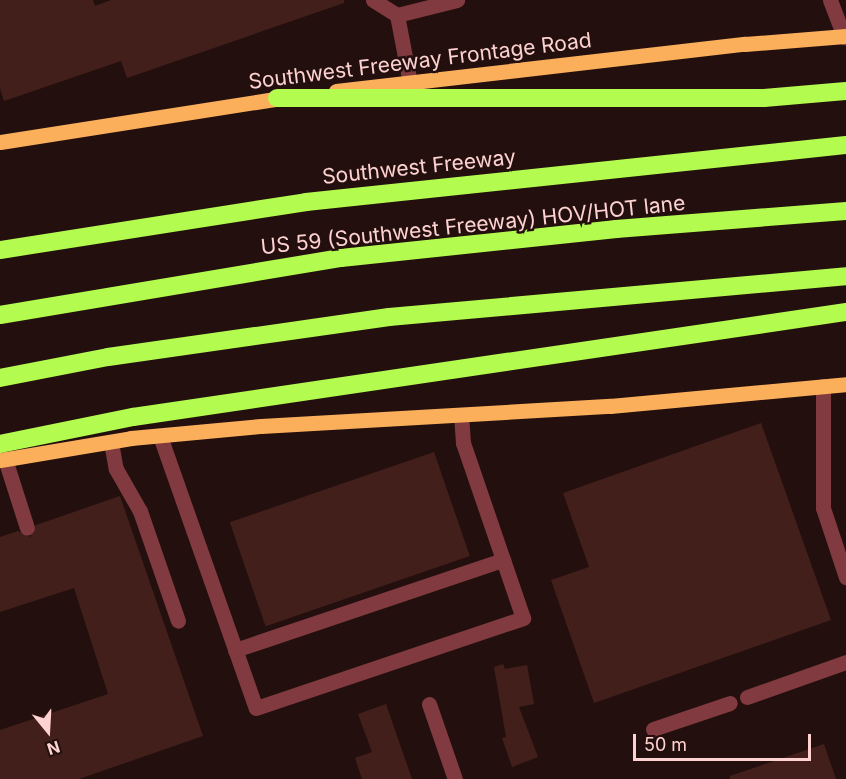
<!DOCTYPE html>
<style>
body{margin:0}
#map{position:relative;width:846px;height:779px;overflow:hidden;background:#23100e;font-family:Inter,sans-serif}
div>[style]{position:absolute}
.building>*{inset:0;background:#431f1b;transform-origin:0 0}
.minor>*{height:15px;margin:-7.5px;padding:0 7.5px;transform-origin:7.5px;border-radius:7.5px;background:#813a3f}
.major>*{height:15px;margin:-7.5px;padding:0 7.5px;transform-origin:7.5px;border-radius:7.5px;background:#fbaf5b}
.highway>*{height:18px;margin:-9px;padding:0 9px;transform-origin:9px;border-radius:9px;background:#b3fb4f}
span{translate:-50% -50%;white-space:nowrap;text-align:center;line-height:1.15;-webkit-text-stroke:5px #23100e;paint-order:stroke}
.street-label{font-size:21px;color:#fed2d1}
.north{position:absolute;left:18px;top:701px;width:60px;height:60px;-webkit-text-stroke:4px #23100e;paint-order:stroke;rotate:162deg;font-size:16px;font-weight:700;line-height:24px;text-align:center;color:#fed2d1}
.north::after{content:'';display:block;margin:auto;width:21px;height:27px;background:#fed2d1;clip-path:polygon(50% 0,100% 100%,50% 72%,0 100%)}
.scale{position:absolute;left:633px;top:734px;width:178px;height:27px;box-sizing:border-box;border:3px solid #fed2d1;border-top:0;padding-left:8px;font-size:18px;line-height:21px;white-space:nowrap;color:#fed2d1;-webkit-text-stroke:4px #23100e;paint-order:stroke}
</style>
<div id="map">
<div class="building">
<i style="clip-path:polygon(0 0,93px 0,95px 6px,111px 0,344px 0,344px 3px,127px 78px,121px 61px,4px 101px,0 88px)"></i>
<i style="clip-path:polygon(761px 423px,831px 620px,594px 703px,551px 580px,589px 567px,563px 493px)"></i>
<i style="left:434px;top:452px;width:110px;height:216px;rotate:71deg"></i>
<i style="clip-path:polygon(120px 496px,203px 736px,79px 779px,0 779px,0 730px,108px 694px,74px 588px,0 612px,0 537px,18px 531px,30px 537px,36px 525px)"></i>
<i style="clip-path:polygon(503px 664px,505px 669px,527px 665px,534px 704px,519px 707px,538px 757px,512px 767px,502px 738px,506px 737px,494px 667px)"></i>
<i style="clip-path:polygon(386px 704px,412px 779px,362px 779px,355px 758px,372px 752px,358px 714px)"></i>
<i style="clip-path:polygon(824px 744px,836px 779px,730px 779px,730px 776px)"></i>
</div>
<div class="minor">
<i style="left:373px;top:0;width:28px;rotate:32deg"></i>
<i style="left:830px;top:0;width:40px;rotate:69deg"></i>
<i style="left:410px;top:83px;width:69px;rotate:-100.8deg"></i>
<i style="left:397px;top:15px;width:62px;rotate:-14deg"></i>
<i style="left:823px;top:386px;width:122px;rotate:90deg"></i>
<i style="left:823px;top:508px;width:73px;rotate:71.6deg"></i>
<i style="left:160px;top:436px;width:288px;rotate:70.6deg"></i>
<i style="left:256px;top:708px;width:282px;rotate:-18.6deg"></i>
<i style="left:523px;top:618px;width:185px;rotate:-108.9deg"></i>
<i style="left:463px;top:443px;width:28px;rotate:-94deg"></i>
<i style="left:111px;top:442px;width:27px;rotate:80deg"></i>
<i style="left:116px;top:469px;width:48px;rotate:60.3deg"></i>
<i style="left:140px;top:511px;width:116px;rotate:70.9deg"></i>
<i style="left:5px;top:459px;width:72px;rotate:72.3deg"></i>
<i style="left:235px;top:650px;width:283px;rotate:-18.6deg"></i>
<i style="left:747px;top:697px;width:105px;rotate:-19.5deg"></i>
<i style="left:429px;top:704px;width:79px;rotate:70.9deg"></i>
<i style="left:653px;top:729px;width:81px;rotate:-18.7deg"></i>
</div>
<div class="major">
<i style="left:336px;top:91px;width:412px;rotate:-6.6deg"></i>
<i style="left:745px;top:44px;width:101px;rotate:-4.5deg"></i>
<i style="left:0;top:142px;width:291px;rotate:-8.9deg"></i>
<i style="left:0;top:460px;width:133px;rotate:-9.5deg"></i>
<i style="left:131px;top:438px;width:131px;rotate:-5.3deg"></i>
<i style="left:261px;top:426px;width:350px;rotate:-3.3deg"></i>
<i style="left:610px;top:406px;width:237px;rotate:-5.3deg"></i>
</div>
<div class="highway">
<i style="left:277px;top:98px;width:487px"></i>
<i style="left:764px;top:98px;width:82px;rotate:-4.9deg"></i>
<i style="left:0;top:250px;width:310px;rotate:-8.9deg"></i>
<i style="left:306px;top:202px;width:543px;rotate:-6.03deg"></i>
<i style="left:0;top:315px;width:346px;rotate:-9.5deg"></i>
<i style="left:341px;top:258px;width:277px;rotate:-6deg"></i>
<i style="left:616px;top:229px;width:231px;rotate:-4.5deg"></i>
<i style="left:0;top:378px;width:110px;rotate:-11deg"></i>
<i style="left:108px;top:357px;width:284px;rotate:-8.1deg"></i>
<i style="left:389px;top:317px;width:459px;rotate:-5.1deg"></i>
<i style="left:0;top:444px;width:136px;rotate:-11.5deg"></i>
<i style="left:133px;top:417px;width:721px;rotate:-8.38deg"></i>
</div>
<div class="street-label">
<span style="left:420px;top:61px;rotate:-7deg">Southwest Freeway Frontage Road</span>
<span style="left:419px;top:167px;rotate:-6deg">Southwest Freeway</span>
<span style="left:473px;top:225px;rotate:-6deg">US 59 (Southwest Freeway) HOV/HOT lane</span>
</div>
<div class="north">N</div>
<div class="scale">50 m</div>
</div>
